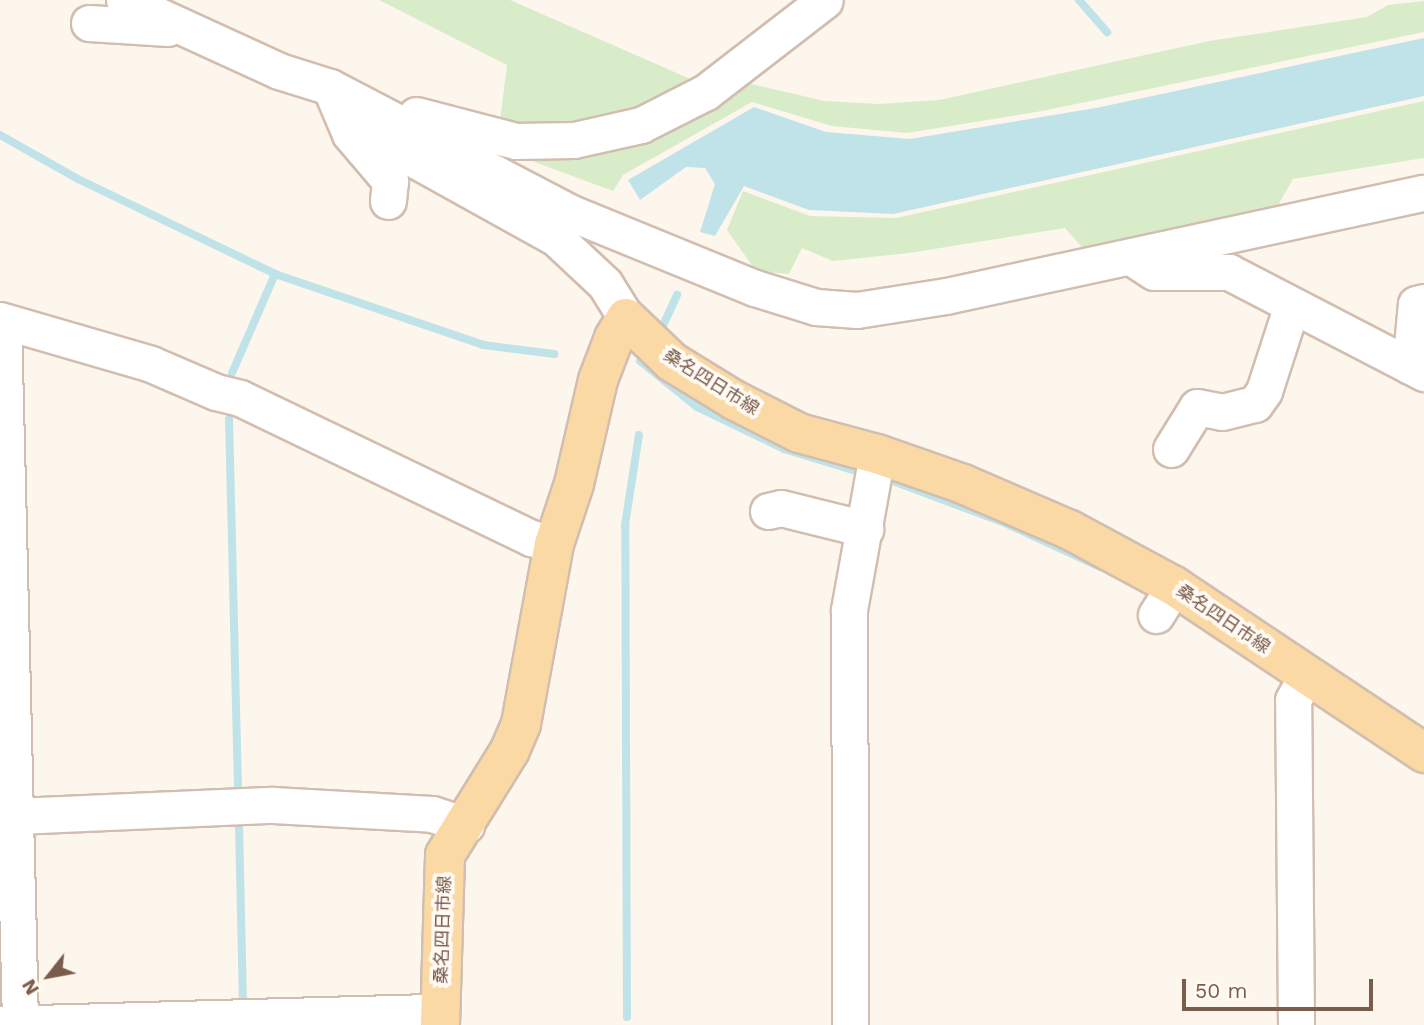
<!DOCTYPE html>
<meta charset="utf-8">
<style>
body{margin:0}
#map{position:relative;width:1424px;height:1025px;overflow:hidden;background:#fdf6ec;font-family:"Work Sans","Noto Sans JP",sans-serif}
div>[style]{position:absolute}
.green>*{inset:0;background:#d8ecc9}
.water>*{inset:0;background:#bfe3e8}
.stream>*{height:8px;margin:-4px;padding:0 4px;transform-origin:4px;border-radius:4px;background:#bfe3e8}
.roads{filter:drop-shadow(2px 0 #d1beb0) drop-shadow(-2px 0 #d1beb0) drop-shadow(0 2px #d1beb0) drop-shadow(0 -2px #d1beb0)}
.minor>*{height:35px;margin:-17.5px;padding:0 17.5px;transform-origin:17.5px;border-radius:17.5px;background:#fff}
.major>*{height:38px;margin:-19px;padding:0 19px;transform-origin:19px;border-radius:19px;background:#fbd9a5}
span{translate:-50% -50%;white-space:nowrap;text-align:center;line-height:1.15;-webkit-text-stroke:7px #fffaf3;paint-order:stroke}
.street-label{font-size:18px;color:#7a5c4d}
.north{position:absolute;left:14px;top:941px;width:70px;height:70px;-webkit-text-stroke:5px #fffaf3;paint-order:stroke;rotate:239deg;font-size:19px;font-weight:700;line-height:28px;text-align:center;color:#7a5c4d}
.north::after{content:'';display:block;margin:auto;width:24px;height:32px;background:#7a5c4d;clip-path:polygon(50% 0,100% 100%,50% 72%,0 100%)}
.scale{position:absolute;left:1182px;top:979px;width:191px;height:32px;box-sizing:border-box;border:4px solid #7a5c4d;border-top:0;padding-left:9px;font-size:21px;line-height:24px;white-space:nowrap;color:#7a5c4d;-webkit-text-stroke:5px #fffaf3;paint-order:stroke}
</style>
<div id="map">
<div class="green">
<i style="clip-path:polygon(379px 0,510px 0,695px 81px,619px 117px,572px 129px,500px 121px,507px 65px)"></i>
<i style="clip-path:polygon(1424px 1px,1424px 32px,1042px 111px,907px 133px,832px 126px,752px 102px,623px 175px,613px 191px,521px 157px,555px 158px,604px 153px,644px 142px,690px 121px,747px 83px,825px 101px,878px 104px,939px 100px,1209px 41px,1367px 17px,1388px 5px)"></i>
<i style="clip-path:polygon(1424px 101px,1424px 158px,1293px 179px,1277px 207px,1085px 251px,1065px 228px,909px 253px,833px 261px,802px 248px,789px 274px,756px 271px,727px 230px,743px 191px,810px 216px,896px 218px)"></i>
</div>
<div class="water">
<i style="clip-path:polygon(1424px 38px,1424px 96px,893px 214px,809px 210px,744px 186px,715px 236px,700px 232px,715px 184px,705px 168px,686px 167px,640px 200px,628px 180px,754px 107px,826px 132px,910px 139px,1096px 108px)"></i>
</div>
<div class="stream">
<i style="left:1079px;top:0;width:43px;rotate:48.8deg"></i>
<i style="left:0;top:135px;width:90px;rotate:29.4deg"></i>
<i style="left:78px;top:179px;width:219px;rotate:25.7deg"></i>
<i style="left:275px;top:274px;width:220px;rotate:18.8deg"></i>
<i style="left:483px;top:345px;width:72px;rotate:7.2deg"></i>
<i style="left:660px;top:332px;width:41px;rotate:-65.3deg"></i>
<i style="left:640px;top:361px;width:73px;rotate:38.9deg"></i>
<i style="left:697px;top:407px;width:97px;rotate:25.8deg"></i>
<i style="left:784px;top:449px;width:86px;rotate:17deg"></i>
<i style="left:232px;top:373px;width:108px;rotate:-66.5deg"></i>
<i style="left:229px;top:419px;width:368px;rotate:88.6deg"></i>
<i style="left:882px;top:477px;width:131px;rotate:20.5deg"></i>
<i style="left:1005px;top:523px;width:105px;rotate:24.9deg"></i>
<i style="left:239px;top:827px;width:173px;rotate:88.7deg"></i>
<i style="left:627px;top:1017px;width:492px;rotate:-90.2deg"></i>
<i style="left:625px;top:525px;width:91px;rotate:-81.2deg"></i>
</div>
<div class="roads">
<div class="minor">
<i style="left:124px;top:0;width:170px;rotate:24.6deg"></i>
<i style="left:279px;top:71px;width:53px;rotate:17.4deg"></i>
<i style="left:330px;top:87px;width:272px;rotate:27.6deg"></i>
<i style="left:571px;top:213px;width:199px;rotate:22.2deg"></i>
<i style="left:755px;top:288px;width:64px;rotate:17.3deg"></i>
<i style="left:816px;top:307px;width:41px;rotate:4.2deg"></i>
<i style="left:857px;top:310px;width:90px;rotate:-8.9deg"></i>
<i style="left:946px;top:296px;width:489px;rotate:-12.2deg"></i>
<i style="left:89px;top:23px;width:79px;rotate:3.6deg"></i>
<i style="left:330px;top:87px;width:51px;rotate:66.9deg"></i>
<i style="left:350px;top:134px;width:62px;rotate:49.6deg"></i>
<i style="left:390px;top:181px;width:20px;rotate:96deg"></i>
<i style="left:416px;top:115px;width:103px;rotate:14.6deg"></i>
<i style="left:516px;top:141px;width:58px;rotate:-1deg"></i>
<i style="left:574px;top:140px;width:69px;rotate:-12.6deg"></i>
<i style="left:641px;top:125px;width:73px;rotate:-26.9deg"></i>
<i style="left:706px;top:92px;width:150px;rotate:-37.7deg"></i>
<i style="left:377px;top:129px;width:41px;rotate:41.1deg"></i>
<i style="left:408px;top:156px;width:169px;rotate:29deg"></i>
<i style="left:556px;top:238px;width:67px;rotate:43.2deg"></i>
<i style="left:605px;top:284px;width:40px;rotate:58deg"></i>
<i style="left:1131px;top:257px;width:27px;rotate:33deg"></i>
<i style="left:1154px;top:272px;width:75px"></i>
<i style="left:1229px;top:272px;width:220px;rotate:27.4deg"></i>
<i style="left:0;top:320px;width:157px;rotate:16.2deg"></i>
<i style="left:151px;top:364px;width:71px;rotate:23.3deg"></i>
<i style="left:216px;top:392px;width:25px;rotate:14deg"></i>
<i style="left:240px;top:398px;width:323px;rotate:25.7deg"></i>
<i style="left:531px;top:538px;width:24px;rotate:15deg"></i>
<i style="left:3px;top:322px;width:703px;rotate:88.61deg"></i>
<i style="left:1410px;top:366px;width:62px;rotate:-84.5deg"></i>
<i style="left:1416px;top:304px;width:8px;rotate:-14deg"></i>
<i style="left:1171px;top:449px;width:49px;rotate:-58.2deg"></i>
<i style="left:1197px;top:407px;width:25px;rotate:11deg"></i>
<i style="left:1222px;top:412px;width:34px;rotate:-14deg"></i>
<i style="left:1255px;top:404px;width:16px;rotate:-55deg"></i>
<i style="left:1264px;top:391px;width:90px;rotate:-72deg"></i>
<i style="left:768px;top:511px;width:13px;rotate:-13deg"></i>
<i style="left:781px;top:508px;width:87px;rotate:14deg"></i>
<i style="left:1156px;top:615px;width:34px;rotate:-58deg"></i>
<i style="left:16px;top:816px;width:257px;rotate:-2.5deg"></i>
<i style="left:273px;top:805px;width:159px;rotate:3.2deg"></i>
<i style="left:432px;top:814px;width:36px;rotate:18deg"></i>
<i style="left:0;top:1024px;width:440px;rotate:-1.6deg"></i>
<i style="left:850px;top:1025px;width:415px;rotate:-90.1deg"></i>
<i style="left:849px;top:610px;width:158px;rotate:-79.8deg"></i>
<i style="left:1296px;top:1025px;width:325px;rotate:-90.5deg"></i>
<i style="left:1293px;top:700px;width:29px;rotate:-61deg"></i>
</div>
<div class="major">
<i style="left:440px;top:1025px;width:170px;rotate:-88.3deg"></i>
<i style="left:445px;top:855px;width:123px;rotate:-58.2deg"></i>
<i style="left:510px;top:750px;width:28px;rotate:-67deg"></i>
<i style="left:521px;top:724px;width:183px;rotate:-79.6deg"></i>
<i style="left:554px;top:544px;width:63px;rotate:-71.6deg"></i>
<i style="left:574px;top:484px;width:107px;rotate:-77deg"></i>
<i style="left:598px;top:380px;width:45px;rotate:-69.1deg"></i>
<i style="left:614px;top:338px;width:23px;rotate:-59deg"></i>
<i style="left:626px;top:318px;width:64px;rotate:43.7deg"></i>
<i style="left:672px;top:362px;width:73px;rotate:31.5deg"></i>
<i style="left:734px;top:400px;width:73px;rotate:26.9deg"></i>
<i style="left:799px;top:433px;width:81px;rotate:15.1deg"></i>
<i style="left:877px;top:454px;width:91px;rotate:19.2deg"></i>
<i style="left:963px;top:484px;width:116px;rotate:23.3deg"></i>
<i style="left:1070px;top:530px;width:118px;rotate:28.3deg"></i>
<i style="left:1174px;top:586px;width:301px;rotate:33.7deg"></i>
</div>
</div>
<div class="street-label">
<span style="left:711px;top:382px;rotate:32deg">桑名四日市線</span>
<span style="left:1223px;top:619px;rotate:34deg">桑名四日市線</span>
<span style="left:443px;top:930px;rotate:-88deg">桑名四日市線</span>
</div>
<div class="north">N</div>
<div class="scale">50 m</div>
</div>
